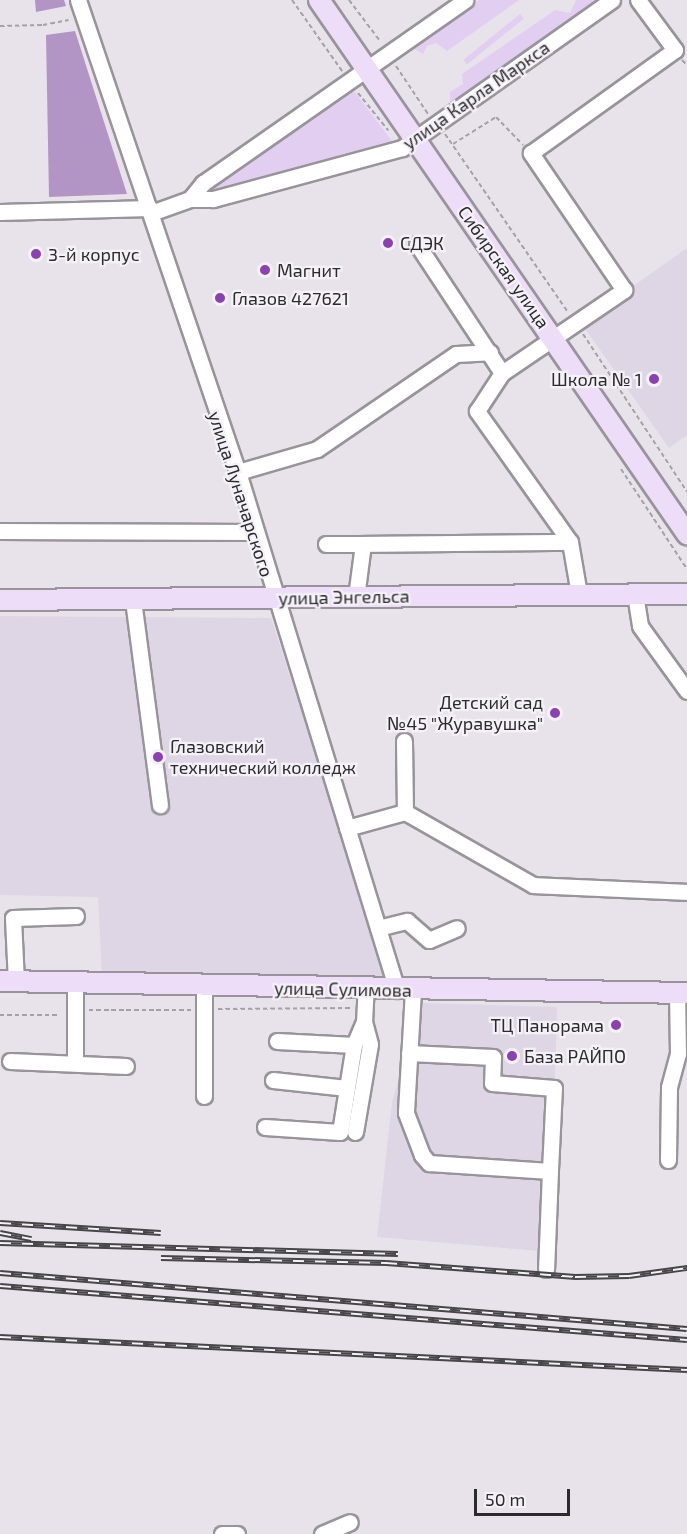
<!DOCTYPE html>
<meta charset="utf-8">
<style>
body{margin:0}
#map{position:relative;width:687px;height:1534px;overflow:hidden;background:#e8e3eb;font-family:"Exo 2",sans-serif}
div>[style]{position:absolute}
.built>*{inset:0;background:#ded6e4}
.green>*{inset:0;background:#e2cef1;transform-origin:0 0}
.forest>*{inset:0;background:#b294c5}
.path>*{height:2px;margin-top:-1px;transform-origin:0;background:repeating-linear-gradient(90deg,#a4a0a6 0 4.5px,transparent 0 7.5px)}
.roads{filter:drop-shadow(2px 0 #98949a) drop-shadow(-2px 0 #98949a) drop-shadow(0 2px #98949a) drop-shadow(0 -2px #98949a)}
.minor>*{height:15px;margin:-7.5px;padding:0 7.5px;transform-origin:7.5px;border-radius:7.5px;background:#fff}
.major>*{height:20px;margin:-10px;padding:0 10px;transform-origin:10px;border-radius:10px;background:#edddf8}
.rail>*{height:6px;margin-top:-3px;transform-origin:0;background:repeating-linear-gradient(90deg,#f5f1f8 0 11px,#464548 0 22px);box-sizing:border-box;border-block:2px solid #464548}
.dots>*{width:16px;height:16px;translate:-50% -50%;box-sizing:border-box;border:3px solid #f5f1f8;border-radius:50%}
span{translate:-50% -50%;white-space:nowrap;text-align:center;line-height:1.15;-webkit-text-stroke:4.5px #f5f1f8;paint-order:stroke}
.street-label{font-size:18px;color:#2b2a2c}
.poi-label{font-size:18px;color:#2b2a2c}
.left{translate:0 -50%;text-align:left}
.right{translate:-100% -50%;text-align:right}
.scale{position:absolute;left:474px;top:1489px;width:96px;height:27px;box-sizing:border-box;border:3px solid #2b2a2c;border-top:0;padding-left:8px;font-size:18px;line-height:21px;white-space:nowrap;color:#2b2a2c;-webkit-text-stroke:4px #f5f1f8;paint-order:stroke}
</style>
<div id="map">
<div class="built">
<i style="clip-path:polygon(687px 248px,687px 435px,669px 448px,581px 323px)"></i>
<i style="clip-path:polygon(0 616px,271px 618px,388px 977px,102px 974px,98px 897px,0 895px)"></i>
<i style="clip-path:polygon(421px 1003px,557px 1007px,550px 1252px,377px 1237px,392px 1102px)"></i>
</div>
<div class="green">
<i style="clip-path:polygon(479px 0,519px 0,447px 51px,436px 43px,427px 46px,423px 54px,411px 47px)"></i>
<i style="clip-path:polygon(576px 0,600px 0,450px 104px,450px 92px,463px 84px,462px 74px,555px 10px,570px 13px)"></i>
<i style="left:520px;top:14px;width:6px;height:73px;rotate:51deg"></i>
<i style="clip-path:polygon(354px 91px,392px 141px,216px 192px,214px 184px)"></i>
</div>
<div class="forest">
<i style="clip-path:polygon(35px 0,64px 0,66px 6px,36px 12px)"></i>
<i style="clip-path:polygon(75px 31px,127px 194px,49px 197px,46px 35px)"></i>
</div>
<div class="path">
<i style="left:292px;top:0;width:87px;rotate:54.8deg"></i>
<i style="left:349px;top:0;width:51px;rotate:52.9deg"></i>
<i style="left:0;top:26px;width:43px;rotate:-1.3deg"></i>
<i style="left:43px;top:25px;width:26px;rotate:-11deg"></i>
<i style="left:682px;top:60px;width:7px;rotate:45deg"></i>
<i style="left:396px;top:66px;width:58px;rotate:56.3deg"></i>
<i style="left:358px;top:93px;width:48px;rotate:51deg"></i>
<i style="left:445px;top:134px;width:216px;rotate:55.4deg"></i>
<i style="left:453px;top:144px;width:51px;rotate:-32.1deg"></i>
<i style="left:496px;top:117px;width:39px;rotate:46deg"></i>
<i style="left:583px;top:334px;width:189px;rotate:56.6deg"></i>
<i style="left:621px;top:469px;width:120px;rotate:56.6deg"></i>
<i style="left:218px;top:1009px;width:132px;rotate:-0.4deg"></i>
<i style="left:89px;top:1010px;width:102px"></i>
<i style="left:0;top:1015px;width:60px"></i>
</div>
<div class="roads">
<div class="minor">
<i style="left:78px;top:0;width:498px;rotate:71.3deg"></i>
<i style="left:238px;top:472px;width:542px;rotate:72.94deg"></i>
<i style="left:190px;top:199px;width:21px;rotate:-51deg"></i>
<i style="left:203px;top:183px;width:320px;rotate:-34.9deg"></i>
<i style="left:0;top:212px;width:150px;rotate:-1.5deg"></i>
<i style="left:151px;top:213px;width:41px;rotate:-19.7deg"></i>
<i style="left:190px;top:199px;width:23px"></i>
<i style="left:213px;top:199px;width:196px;rotate:-15.1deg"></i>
<i style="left:402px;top:148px;width:257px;rotate:-35.2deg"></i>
<i style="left:417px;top:244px;width:154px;rotate:56.6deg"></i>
<i style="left:502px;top:373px;width:148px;rotate:-34.2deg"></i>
<i style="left:624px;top:290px;width:166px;rotate:-124.2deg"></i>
<i style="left:531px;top:153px;width:177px;rotate:-35.6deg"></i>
<i style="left:675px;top:50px;width:62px;rotate:-126.5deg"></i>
<i style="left:238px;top:472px;width:82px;rotate:-16.2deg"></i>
<i style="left:317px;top:449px;width:168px;rotate:-34.4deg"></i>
<i style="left:456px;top:354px;width:34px;rotate:-3deg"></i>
<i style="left:0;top:531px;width:254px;rotate:0.2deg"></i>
<i style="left:570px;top:542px;width:53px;rotate:80.2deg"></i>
<i style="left:326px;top:544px;width:37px"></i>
<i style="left:635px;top:594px;width:32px;rotate:81deg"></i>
<i style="left:640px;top:626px;width:80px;rotate:54.1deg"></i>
<i style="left:356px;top:597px;width:53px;rotate:-82.5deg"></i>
<i style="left:363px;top:544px;width:207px;rotate:-0.6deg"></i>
<i style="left:570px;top:542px;width:161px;rotate:-125.4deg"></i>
<i style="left:477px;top:411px;width:45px;rotate:-56.7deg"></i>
<i style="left:133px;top:600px;width:207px;rotate:82.5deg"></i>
<i style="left:404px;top:741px;width:71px;rotate:89.2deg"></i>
<i style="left:347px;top:828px;width:60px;rotate:-15.4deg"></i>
<i style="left:405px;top:812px;width:147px;rotate:29.7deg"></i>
<i style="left:533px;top:885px;width:154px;rotate:2.6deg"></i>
<i style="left:378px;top:928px;width:30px;rotate:-14deg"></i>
<i style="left:407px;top:921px;width:29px;rotate:41deg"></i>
<i style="left:429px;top:940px;width:30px;rotate:-23deg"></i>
<i style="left:16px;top:982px;width:64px;rotate:-92.7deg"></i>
<i style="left:13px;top:918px;width:63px;rotate:-1.8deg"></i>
<i style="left:75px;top:983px;width:80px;rotate:90deg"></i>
<i style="left:413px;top:990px;width:123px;rotate:93.3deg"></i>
<i style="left:406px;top:1113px;width:45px;rotate:69.1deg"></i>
<i style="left:422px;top:1155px;width:11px;rotate:49deg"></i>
<i style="left:429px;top:1163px;width:121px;rotate:3.8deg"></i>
<i style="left:550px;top:1171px;width:98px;rotate:92.3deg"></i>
<i style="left:277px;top:1041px;width:77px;rotate:3deg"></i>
<i style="left:409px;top:1053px;width:84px;rotate:2.7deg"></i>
<i style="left:493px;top:1057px;width:26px;rotate:92deg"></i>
<i style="left:492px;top:1083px;width:62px;rotate:4.6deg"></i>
<i style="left:554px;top:1088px;width:83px;rotate:92.8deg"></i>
<i style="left:10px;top:1061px;width:116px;rotate:2.5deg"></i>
<i style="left:273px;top:1080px;width:74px;rotate:6.2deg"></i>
<i style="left:204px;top:1096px;width:110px;rotate:-90deg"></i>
<i style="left:265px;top:1127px;width:75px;rotate:3.8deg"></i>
<i style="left:340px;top:1132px;width:88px;rotate:-80.9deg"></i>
<i style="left:354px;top:1045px;width:25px;rotate:-67deg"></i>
<i style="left:364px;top:1022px;width:33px;rotate:-87deg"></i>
<i style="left:355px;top:1132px;width:89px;rotate:-80.3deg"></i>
<i style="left:370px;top:1044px;width:23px;rotate:-105deg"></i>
<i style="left:668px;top:1160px;width:73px;rotate:-89.2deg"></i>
<i style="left:669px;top:1087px;width:34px;rotate:-75deg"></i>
<i style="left:678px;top:1054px;width:61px;rotate:-90.9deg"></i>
<i style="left:222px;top:1534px;width:15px"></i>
<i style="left:322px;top:1534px;width:30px;rotate:-23deg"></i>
</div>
<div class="major">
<i style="left:319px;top:0;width:649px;rotate:55.43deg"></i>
<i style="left:0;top:600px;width:687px;rotate:-0.5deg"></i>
<i style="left:0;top:981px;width:687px;rotate:1deg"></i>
</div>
</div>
<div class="rail">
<i style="left:0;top:1223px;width:161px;rotate:3.6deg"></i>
<i style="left:0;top:1233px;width:32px;rotate:11deg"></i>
<i style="left:0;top:1243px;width:398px;rotate:1.6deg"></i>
<i style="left:161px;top:1258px;width:225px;rotate:1.3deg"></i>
<i style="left:386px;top:1263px;width:190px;rotate:4.2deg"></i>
<i style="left:575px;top:1277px;width:54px;rotate:-1.1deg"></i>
<i style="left:629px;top:1276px;width:59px;rotate:-7.9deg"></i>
<i style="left:0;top:1273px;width:689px;rotate:4.66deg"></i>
<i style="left:0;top:1286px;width:689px;rotate:4.49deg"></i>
<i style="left:0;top:1337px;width:688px;rotate:2.75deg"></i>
</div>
<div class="dots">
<i style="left:388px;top:243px;background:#8c41b3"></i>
<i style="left:36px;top:254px;background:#8c41b3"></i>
<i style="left:265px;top:270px;background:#8c41b3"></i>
<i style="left:220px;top:298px;background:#8c41b3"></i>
<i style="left:654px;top:379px;background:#8c41b3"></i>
<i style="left:555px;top:713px;background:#8c41b3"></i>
<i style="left:158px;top:757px;background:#8c41b3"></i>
<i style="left:616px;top:1025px;background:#8c41b3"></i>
<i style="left:512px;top:1056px;background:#8c41b3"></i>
</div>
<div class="street-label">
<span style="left:476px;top:95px;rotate:-35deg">улица Карла Маркса</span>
<span style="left:504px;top:267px;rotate:55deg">Сибирская улица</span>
<span style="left:241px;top:494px;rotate:72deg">улица Луначарского</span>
<span style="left:344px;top:597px;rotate:-1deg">улица Энгельса</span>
<span style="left:343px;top:989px;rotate:1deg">улица Сулимова</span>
</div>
<div class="poi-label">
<span class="left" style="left:400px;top:243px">СДЭК</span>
<span class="left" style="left:48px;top:254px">3-й корпус</span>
<span class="left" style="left:277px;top:270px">Магнит</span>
<span class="left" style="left:232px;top:298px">Глазов 427621</span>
<span class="right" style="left:642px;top:379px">Школа № 1</span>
<span class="right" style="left:543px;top:713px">Детский сад<br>№45 "Журавушка"</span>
<span class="left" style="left:170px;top:757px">Глазовский<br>технический колледж</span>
<span class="right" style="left:604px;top:1025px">ТЦ Панорама</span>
<span class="left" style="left:524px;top:1056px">База РАЙПО</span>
</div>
<div class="scale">50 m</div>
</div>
